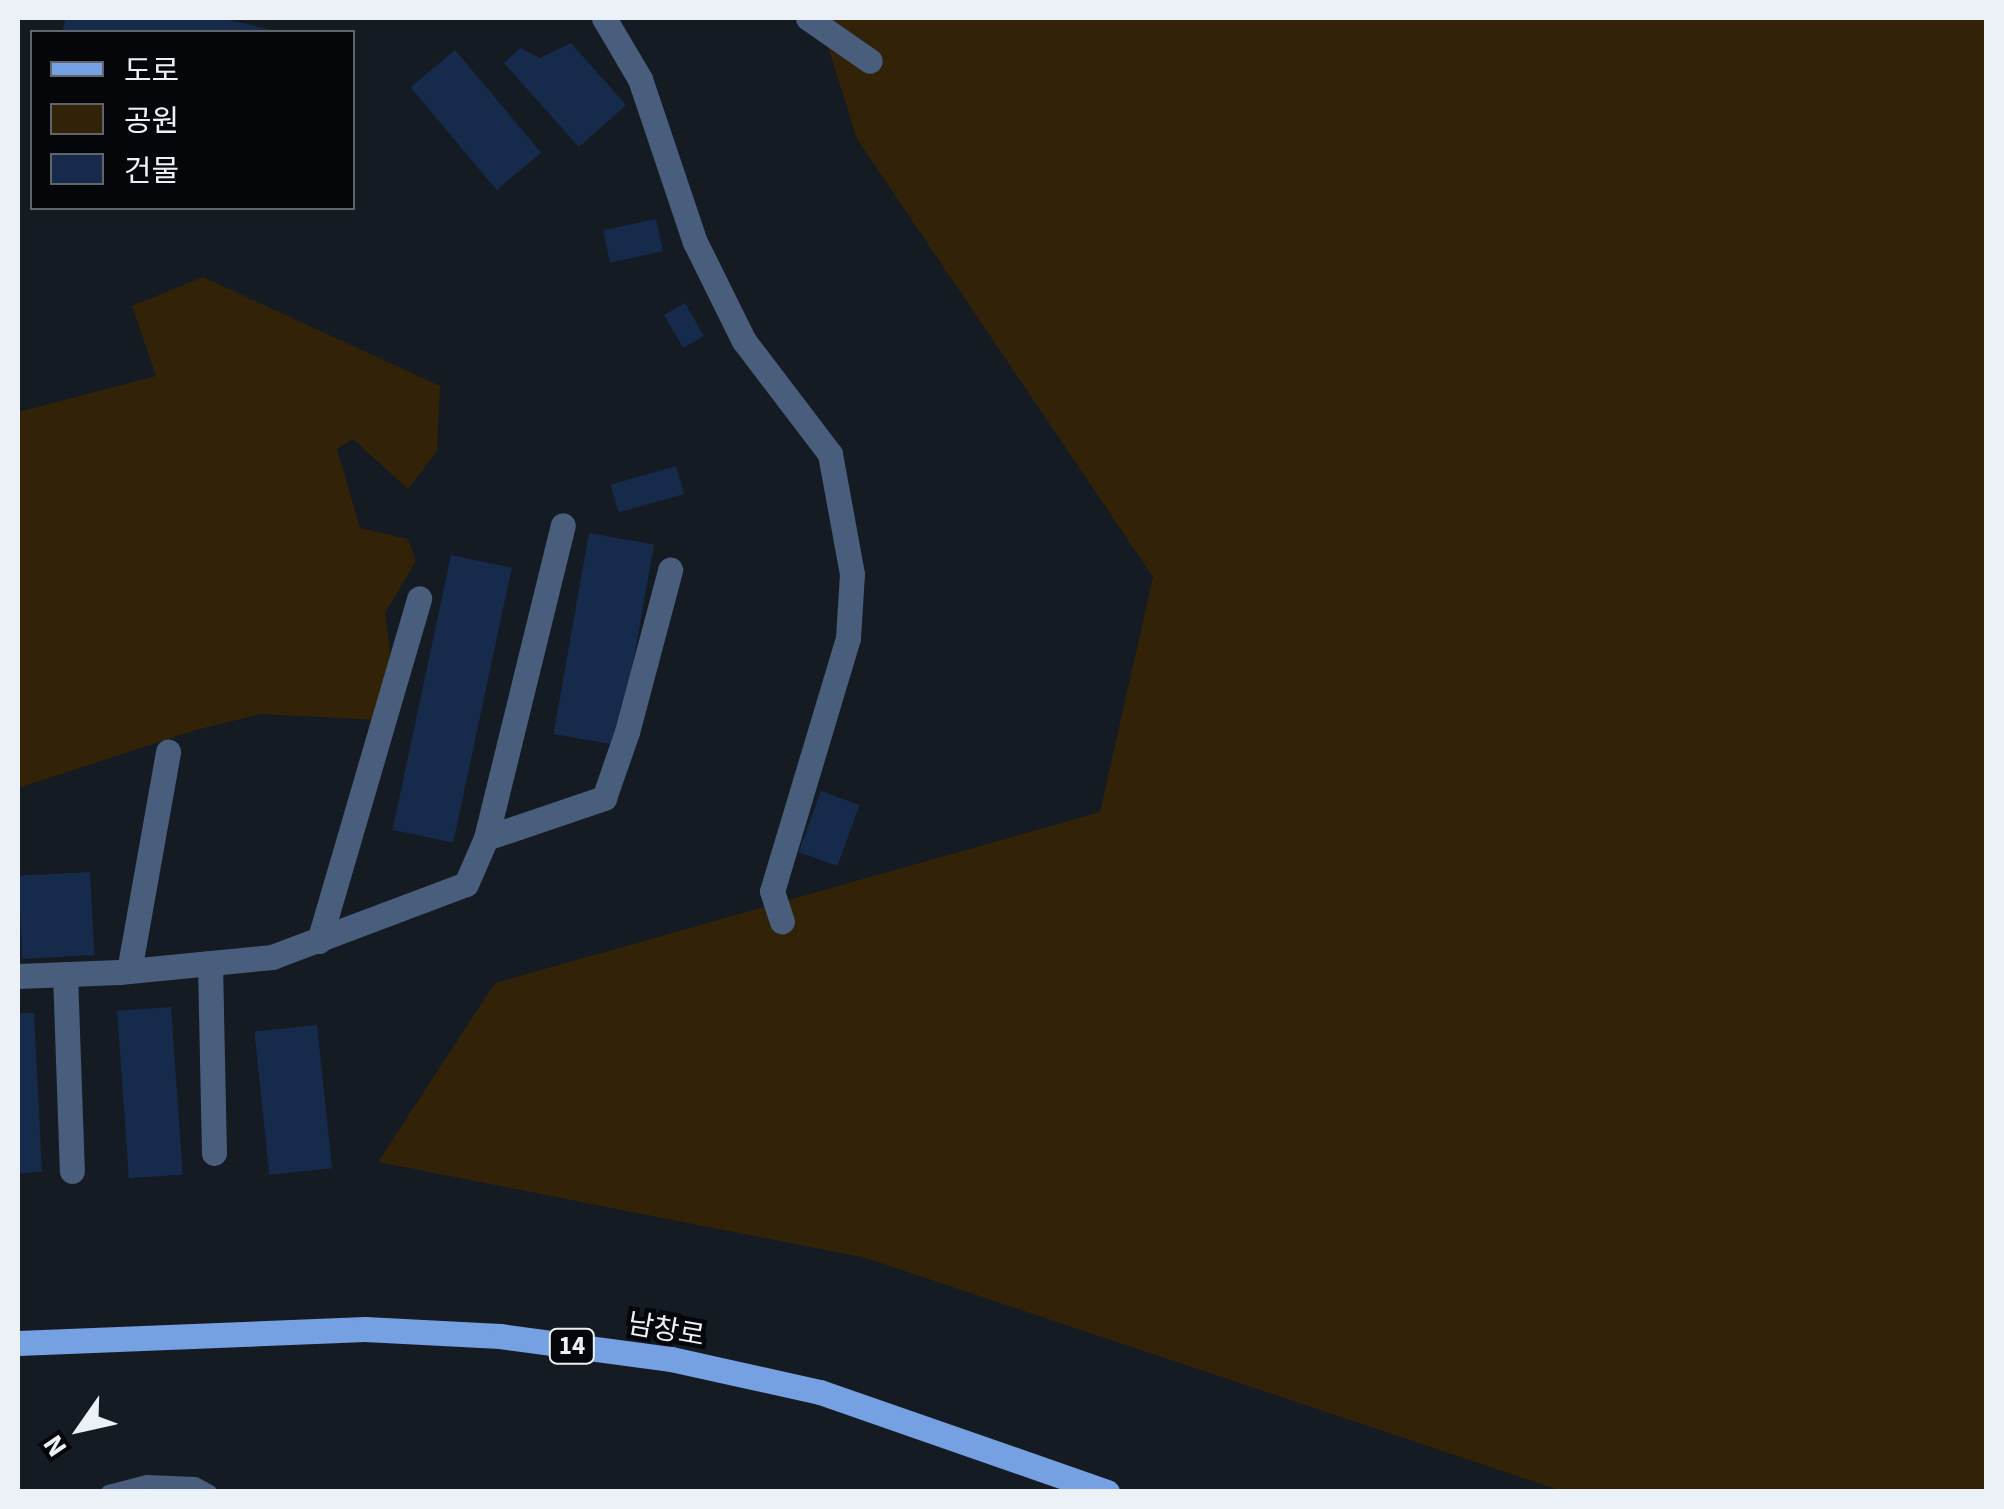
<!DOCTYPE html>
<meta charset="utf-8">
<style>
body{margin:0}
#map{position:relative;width:2004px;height:1509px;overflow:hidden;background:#151b23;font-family:"Source Sans 3","Noto Sans KR",sans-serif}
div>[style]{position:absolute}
.green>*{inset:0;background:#322207}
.building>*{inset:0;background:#162b4c;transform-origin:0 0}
.lane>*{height:14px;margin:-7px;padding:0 7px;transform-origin:7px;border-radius:7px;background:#495d7c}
.street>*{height:25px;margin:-12.5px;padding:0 12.5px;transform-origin:12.5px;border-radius:12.5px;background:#495d7c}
.primary>*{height:25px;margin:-12.5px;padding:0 12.5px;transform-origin:12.5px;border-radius:12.5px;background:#75a0e1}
span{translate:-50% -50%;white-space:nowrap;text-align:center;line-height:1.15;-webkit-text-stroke:9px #040609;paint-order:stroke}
.shield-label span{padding:2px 8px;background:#040609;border:2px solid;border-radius:8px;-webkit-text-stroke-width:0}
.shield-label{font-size:25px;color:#ecf0f7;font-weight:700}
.street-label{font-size:28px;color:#ecf0f7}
.frame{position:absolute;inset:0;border:20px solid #ecf0f7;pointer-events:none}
.legend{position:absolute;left:30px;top:30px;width:325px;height:180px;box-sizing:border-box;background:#040609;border:2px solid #616468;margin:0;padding:12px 18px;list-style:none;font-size:30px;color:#ecf0f7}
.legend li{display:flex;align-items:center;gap:20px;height:50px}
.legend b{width:50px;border:2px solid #616468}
.north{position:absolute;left:30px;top:1379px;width:100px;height:100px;-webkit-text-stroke:8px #040609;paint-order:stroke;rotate:236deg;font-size:28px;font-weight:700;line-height:40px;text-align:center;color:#ecf0f7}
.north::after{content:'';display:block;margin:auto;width:35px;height:45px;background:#ecf0f7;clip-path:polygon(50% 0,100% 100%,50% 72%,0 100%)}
</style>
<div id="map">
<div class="green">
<i style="clip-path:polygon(819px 18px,1986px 18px,1986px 1491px,1562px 1491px,866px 1258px,378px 1162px,495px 983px,1100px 812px,1153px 577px,857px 139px)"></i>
<i style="clip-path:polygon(203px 277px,440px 386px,437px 451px,408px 489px,353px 439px,337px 449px,360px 528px,408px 539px,416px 561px,385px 613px,395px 688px,378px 720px,261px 714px,196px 730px,18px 788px,18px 412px,156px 376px,132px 306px)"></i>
</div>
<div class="building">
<i style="clip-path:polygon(66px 18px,220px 18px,276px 31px,62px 32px)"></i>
<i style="clip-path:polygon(571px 43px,626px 105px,579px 147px,504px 63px,520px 48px,540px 58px)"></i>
<i style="left:455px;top:50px;width:134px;height:58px;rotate:50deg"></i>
<i style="left:656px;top:219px;width:33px;height:54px;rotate:78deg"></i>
<i style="left:685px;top:303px;width:38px;height:24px;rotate:60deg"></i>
<i style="left:676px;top:466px;width:29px;height:68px;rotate:74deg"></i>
<i style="left:589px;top:533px;width:66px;height:204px;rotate:10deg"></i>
<i style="left:451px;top:555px;width:62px;height:281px;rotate:12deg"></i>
<i style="left:821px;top:791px;width:41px;height:65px;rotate:20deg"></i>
<i style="left:90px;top:872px;width:83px;height:72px;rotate:87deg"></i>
<i style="left:171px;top:1007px;width:168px;height:54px;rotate:86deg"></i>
<i style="clip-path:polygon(18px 1013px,34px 1013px,42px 1172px,18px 1173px)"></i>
<i style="left:317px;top:1025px;width:144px;height:63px;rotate:84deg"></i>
</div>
<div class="lane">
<i style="left:108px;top:1492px;width:40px;rotate:-14.4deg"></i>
<i style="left:147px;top:1482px;width:48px;rotate:2.4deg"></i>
<i style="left:195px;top:1484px;width:17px;rotate:28deg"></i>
</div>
<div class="street">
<i style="left:604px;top:18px;width:71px;rotate:59.5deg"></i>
<i style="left:640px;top:79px;width:172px;rotate:71.4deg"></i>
<i style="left:695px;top:242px;width:110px;rotate:63.7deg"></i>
<i style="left:744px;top:341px;width:142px;rotate:52.7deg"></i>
<i style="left:830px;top:454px;width:122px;rotate:79.6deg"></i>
<i style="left:852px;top:574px;width:64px;rotate:93.6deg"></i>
<i style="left:848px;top:638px;width:264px;rotate:106.7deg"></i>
<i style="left:772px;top:891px;width:32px;rotate:72deg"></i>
<i style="left:808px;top:18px;width:75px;rotate:34.7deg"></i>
<i style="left:486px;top:838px;width:322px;rotate:-76.2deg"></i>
<i style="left:319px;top:941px;width:357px;rotate:-73.7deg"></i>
<i style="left:210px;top:963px;width:190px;rotate:88.8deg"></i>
<i style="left:129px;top:971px;width:223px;rotate:-79.9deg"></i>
<i style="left:65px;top:974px;width:197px;rotate:88deg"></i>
<i style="left:18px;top:976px;width:101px;rotate:-2.3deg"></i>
<i style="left:119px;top:972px;width:154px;rotate:-5.6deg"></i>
<i style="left:272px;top:957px;width:207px;rotate:-20.6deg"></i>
<i style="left:466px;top:884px;width:50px;rotate:-66.5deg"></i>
<i style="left:486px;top:838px;width:125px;rotate:-18.7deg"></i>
<i style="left:604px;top:798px;width:70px;rotate:-70.8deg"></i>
<i style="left:627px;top:732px;width:168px;rotate:-75.1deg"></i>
</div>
<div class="primary">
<i style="left:18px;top:1343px;width:347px;rotate:-2.3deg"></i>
<i style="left:365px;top:1329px;width:135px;rotate:3deg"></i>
<i style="left:500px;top:1336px;width:173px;rotate:7.7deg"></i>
<i style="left:671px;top:1359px;width:153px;rotate:12.5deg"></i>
<i style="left:820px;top:1392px;width:304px;rotate:19.2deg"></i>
</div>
<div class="shield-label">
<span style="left:572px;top:1346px">14</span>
</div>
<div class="street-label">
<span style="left:666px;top:1330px;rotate:10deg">남창로</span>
</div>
<div class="frame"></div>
<ul class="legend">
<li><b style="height:12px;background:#75a0e1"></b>도로</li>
<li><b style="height:28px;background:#322207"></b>공원</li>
<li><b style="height:28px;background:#162b4c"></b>건물</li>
</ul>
<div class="north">N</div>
</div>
